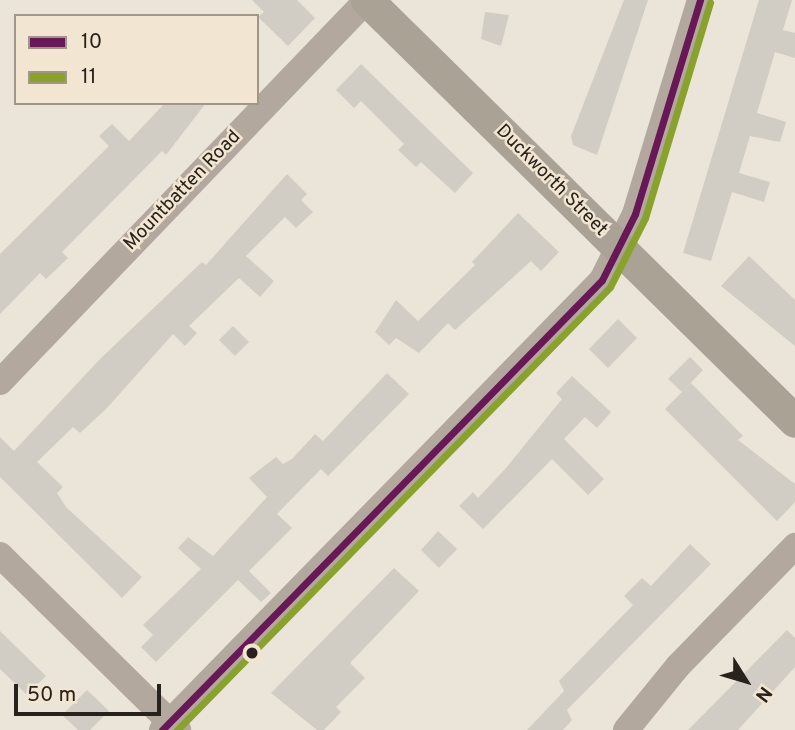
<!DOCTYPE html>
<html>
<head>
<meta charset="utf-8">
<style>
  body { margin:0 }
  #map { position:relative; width:795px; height:730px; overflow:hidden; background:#ebe4d9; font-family:Overpass,sans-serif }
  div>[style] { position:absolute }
  .building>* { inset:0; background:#d2cdc4 }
  .minor>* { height:26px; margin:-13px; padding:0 13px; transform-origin:13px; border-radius:13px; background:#b2a89d }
  .major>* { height:33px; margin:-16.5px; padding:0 16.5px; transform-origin:16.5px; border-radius:16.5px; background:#aaa395 }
  .bus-1>* { height:7px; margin:-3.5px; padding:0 3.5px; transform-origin:3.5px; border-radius:3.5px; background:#681757 }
  .bus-2>* { height:7px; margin:-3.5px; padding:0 3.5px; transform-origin:3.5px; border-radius:3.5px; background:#89a22d }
  .dots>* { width:19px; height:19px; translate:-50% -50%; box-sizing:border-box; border:4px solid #f2e5d2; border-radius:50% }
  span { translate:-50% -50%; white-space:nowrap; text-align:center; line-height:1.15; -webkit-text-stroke:5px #f2e5d2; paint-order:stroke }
  .street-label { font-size:19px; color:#27221b }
  .legend { position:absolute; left:14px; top:14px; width:245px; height:91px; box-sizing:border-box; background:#f2e5d2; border:2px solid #a19789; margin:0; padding:9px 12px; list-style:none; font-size:21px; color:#27221b }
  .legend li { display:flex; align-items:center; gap:14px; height:35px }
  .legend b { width:35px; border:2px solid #a19789 }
  .north { position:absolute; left:711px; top:646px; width:70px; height:70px; -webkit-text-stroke:5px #f2e5d2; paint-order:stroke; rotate:127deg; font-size:19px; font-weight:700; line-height:28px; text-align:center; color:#27221b }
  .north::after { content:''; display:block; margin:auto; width:24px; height:32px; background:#27221b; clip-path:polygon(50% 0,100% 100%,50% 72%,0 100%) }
  .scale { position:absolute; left:14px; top:684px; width:147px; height:32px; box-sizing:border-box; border:4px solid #27221b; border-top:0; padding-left:9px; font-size:21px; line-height:24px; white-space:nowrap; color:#27221b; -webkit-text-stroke:5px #f2e5d2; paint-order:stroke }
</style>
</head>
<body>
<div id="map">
  <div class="building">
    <div style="clip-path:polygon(252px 0,297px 0,315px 18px,288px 46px,258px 17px,264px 12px)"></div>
    <div style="clip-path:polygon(624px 0,648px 0,597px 155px,573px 145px,571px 136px)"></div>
    <div style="clip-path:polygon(759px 0,792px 0,783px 30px,795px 33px,795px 58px,775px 52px,757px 113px,786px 122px,780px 142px,750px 136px,739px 173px,770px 182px,764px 202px,732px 192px,711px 261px,683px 253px)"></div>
    <div style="clip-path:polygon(485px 12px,509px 15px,501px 46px,481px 39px)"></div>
    <div style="clip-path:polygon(361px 64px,473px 173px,455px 193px,421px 162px,416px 167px,398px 150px,404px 144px,361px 101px,354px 108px,336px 90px)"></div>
    <div style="clip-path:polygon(165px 103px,206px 103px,166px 155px,162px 151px,62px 252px,68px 258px,46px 279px,40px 273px,0 314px,0 254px,109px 146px,99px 136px,112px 124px,129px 141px)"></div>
    <div style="clip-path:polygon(287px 174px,307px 194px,301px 200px,313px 212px,296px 228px,285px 217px,246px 256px,274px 281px,260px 297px,239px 278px,189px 326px,197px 333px,185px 346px,173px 334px,107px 408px,80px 433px,73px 427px,37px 462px,63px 487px,57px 493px,66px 507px,142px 577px,122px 598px,0 477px,0 437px,14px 451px,100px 359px,202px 262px,206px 265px)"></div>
    <div style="clip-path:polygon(518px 213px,559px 252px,541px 271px,531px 261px,455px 330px,448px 323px,419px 353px,396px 338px,389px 345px,375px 332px,396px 300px,418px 321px,475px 265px,472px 262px)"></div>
    <div style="clip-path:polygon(749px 256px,795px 300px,795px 346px,721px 286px)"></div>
    <div style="clip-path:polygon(618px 319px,637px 338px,608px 368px,589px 349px)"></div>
    <div style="clip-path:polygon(233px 326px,249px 342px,235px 356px,219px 340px)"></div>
    <div style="clip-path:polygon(690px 357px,703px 370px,682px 392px,668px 379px)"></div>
    <div style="clip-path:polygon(387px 373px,409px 394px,328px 476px,321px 469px,277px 514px,292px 528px,249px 571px,271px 593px,261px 602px,238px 580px,156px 662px,141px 647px,153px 635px,143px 625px,201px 569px,178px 548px,188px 537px,213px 556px,267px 497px,249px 478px,276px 457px,283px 464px,292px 459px,315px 434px,323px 441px)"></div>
    <div style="clip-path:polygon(572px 376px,611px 412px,597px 428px,585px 417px,564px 439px,604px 479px,588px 495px,552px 459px,483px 529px,459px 506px,473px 492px,478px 498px,506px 468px,562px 399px,556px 393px)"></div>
    <div style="clip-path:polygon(691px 383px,743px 436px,738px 440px,795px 484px,795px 502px,777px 521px,665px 409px)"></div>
    <div style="clip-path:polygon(438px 531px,457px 549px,439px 568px,421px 550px)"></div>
    <div style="clip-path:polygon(690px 544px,711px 564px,567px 710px,572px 720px,563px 730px,527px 730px,564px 691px,559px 681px,633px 605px,624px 596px,642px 578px,651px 586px)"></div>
    <div style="clip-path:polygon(394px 568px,419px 591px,350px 663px,365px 678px,336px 707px,341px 712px,324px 730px,317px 730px,271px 693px)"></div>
    <div style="clip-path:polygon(787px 630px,795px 638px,795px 667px,738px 730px,688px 730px)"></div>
    <div style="clip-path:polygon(0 631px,46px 676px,27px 695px,0 669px)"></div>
    <div style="clip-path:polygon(87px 690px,109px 711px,90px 730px,78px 730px,62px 715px)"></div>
  </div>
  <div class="minor">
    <div style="left:0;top:382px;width:530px;rotate:-46.15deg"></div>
    <div style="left:0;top:555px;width:250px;rotate:44.5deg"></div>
    <div style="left:162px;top:730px;width:629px;rotate:-45.64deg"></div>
    <div style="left:602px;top:280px;width:74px;rotate:-63.4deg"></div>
    <div style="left:635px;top:214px;width:224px;rotate:-73.1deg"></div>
    <div style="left:626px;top:730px;width:82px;rotate:-50.9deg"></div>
    <div style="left:678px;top:666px;width:168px;rotate:-45.7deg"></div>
  </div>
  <div class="major">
    <div style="left:367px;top:0;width:600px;rotate:44.53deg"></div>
  </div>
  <div class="bus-1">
    <div style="left:162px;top:730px;width:629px;rotate:-45.64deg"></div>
    <div style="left:602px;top:280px;width:74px;rotate:-63.4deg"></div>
    <div style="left:635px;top:214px;width:224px;rotate:-73.1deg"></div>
  </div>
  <div class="bus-2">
    <div style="left:177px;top:730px;width:619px;rotate:-45.65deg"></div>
    <div style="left:610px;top:287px;width:77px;rotate:-63.1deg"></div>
    <div style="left:645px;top:218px;width:225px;rotate:-73.2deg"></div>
  </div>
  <div class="dots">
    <div style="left:252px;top:653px;background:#27221b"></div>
  </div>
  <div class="street-label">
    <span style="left:551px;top:181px;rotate:45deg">Duckworth Street</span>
    <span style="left:183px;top:191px;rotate:-46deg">Mountbatten Road</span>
  </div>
  <ul class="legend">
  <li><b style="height:9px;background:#681757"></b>10</li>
  <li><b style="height:9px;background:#89a22d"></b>11</li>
  </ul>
  <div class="north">N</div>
  <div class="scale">50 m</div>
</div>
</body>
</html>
